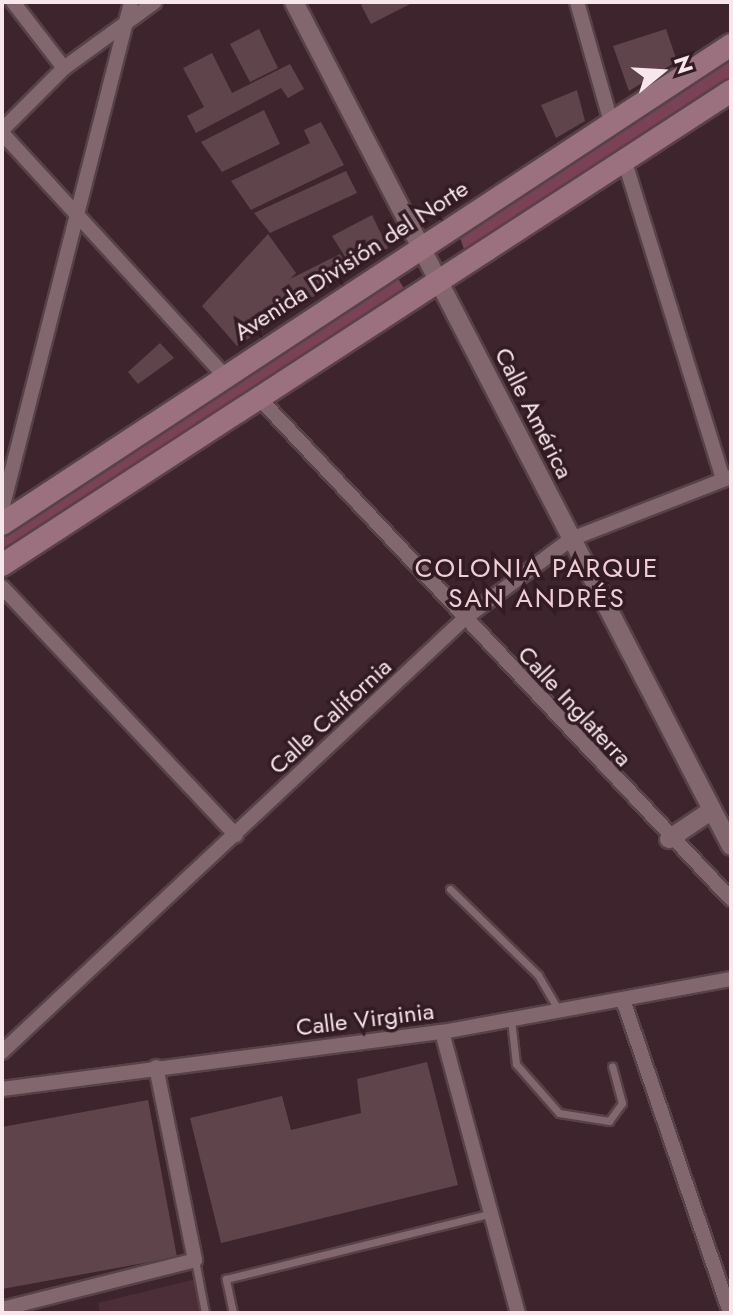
<!DOCTYPE html>
<html>
<head>
<meta charset="utf-8">
<style>
  body { margin:0 }
  #map { position:relative; width:733px; height:1315px; overflow:hidden; background:#3e252d; font-family:Jost,sans-serif }
  div>[style] { position:absolute }
  .built>* { inset:0; background:#4c2e38 }
  .green>* { inset:0; background:#7b4156 }
  .building>* { inset:0; background:#5f444c }
  .roads { filter:drop-shadow(2px 0 #574248) drop-shadow(-2px 0 #574248) drop-shadow(0 2px #574248) drop-shadow(0 -2px #574248) }
  .service>* { height:7px; margin:-3.5px; padding:0 3.5px; transform-origin:3.5px; border-radius:3.5px; background:#83676f }
  .minor>* { height:14px; margin:-7px; padding:0 7px; transform-origin:7px; border-radius:7px; background:#83676f }
  .tertiary>* { height:18px; margin:-9px; padding:0 9px; transform-origin:9px; border-radius:9px; background:#83676f }
  .secondary>* { height:22px; margin:-11px; padding:0 11px; transform-origin:11px; border-radius:11px; background:#9c717f }
  span { translate:-50% -50%; white-space:nowrap; text-align:center; line-height:1.15; -webkit-text-stroke:7px #331b23; paint-order:stroke }
  .street-label { font-size:24px; color:#f7e6eb }
  .neighbourhood-label { font-size:26px; color:#eecdd6; letter-spacing:2px }
  .frame { position:absolute; inset:0; border:4px solid #f7e6eb; pointer-events:none }
  .north { position:absolute; left:621px; top:32px; width:80px; height:80px; -webkit-text-stroke:6px #331b23; paint-order:stroke; rotate:72deg; font-size:22px; font-weight:700; line-height:32px; text-align:center; color:#f7e6eb }
  .north::after { content:''; display:block; margin:auto; width:28px; height:36px; background:#f7e6eb; clip-path:polygon(50% 0,100% 100%,50% 72%,0 100%) }
</style>
</head>
<body>
<div id="map">
  <div class="built">
    <div style="clip-path:polygon(204px 1277px,211px 1313px,100px 1313px,98px 1303px)"></div>
  </div>
  <div class="green">
    <div style="clip-path:polygon(731px 57px,731px 81px,466px 255px,458px 232px)"></div>
    <div style="clip-path:polygon(394px 272px,405px 290px,2px 552px,2px 533px)"></div>
  </div>
  <div class="building">
    <div style="clip-path:polygon(414px 2px,371px 24px,361px 5px,365px 2px)"></div>
    <div style="clip-path:polygon(259px 29px,278px 68px,250px 82px,230px 44px)"></div>
    <div style="clip-path:polygon(666px 29px,677px 61px,629px 91px,613px 46px)"></div>
    <div style="clip-path:polygon(212px 53px,232px 93px,290px 64px,304px 89px,288px 98px,281px 88px,196px 133px,187px 116px,204px 107px,183px 68px)"></div>
    <div style="clip-path:polygon(577px 90px,585px 121px,556px 138px,541px 105px)"></div>
    <div style="clip-path:polygon(264px 110px,280px 144px,222px 172px,201px 142px)"></div>
    <div style="clip-path:polygon(321px 122px,344px 165px,251px 210px,231px 181px,310px 143px,304px 130px)"></div>
    <div style="clip-path:polygon(346px 171px,357px 193px,270px 233px,254px 213px)"></div>
    <div style="clip-path:polygon(372px 215px,388px 248px,352px 268px,332px 236px)"></div>
    <div style="clip-path:polygon(268px 234px,296px 273px,290px 279px,340px 254px,351px 272px,237px 346px,202px 306px)"></div>
    <div style="clip-path:polygon(160px 343px,174px 358px,138px 384px,128px 372px)"></div>
    <div style="clip-path:polygon(427px 1062px,458px 1185px,221px 1243px,190px 1118px,282px 1096px,291px 1130px,361px 1113px,357px 1079px)"></div>
    <div style="clip-path:polygon(148px 1100px,177px 1257px,2px 1289px,2px 1127px)"></div>
  </div>
  <div class="roads">
    <div class="service">
      <div style="left:450px;top:889px;width:123px;rotate:44.3deg"></div>
      <div style="left:538px;top:975px;width:42px;rotate:59.7deg"></div>
      <div style="left:511px;top:1020px;width:44px;rotate:83.5deg"></div>
      <div style="left:516px;top:1064px;width:65px;rotate:48.7deg"></div>
      <div style="left:559px;top:1113px;width:51px;rotate:9.1deg"></div>
      <div style="left:609px;top:1121px;width:22px;rotate:-54deg"></div>
      <div style="left:622px;top:1103px;width:38px;rotate:-105deg"></div>
      <div style="left:195px;top:1260px;width:54px;rotate:79.3deg"></div>
      <div style="left:233px;top:1313px;width:35px;rotate:-102deg"></div>
      <div style="left:226px;top:1279px;width:275px;rotate:-13.9deg"></div>
    </div>
    <div class="minor">
      <div style="left:13px;top:2px;width:83px;rotate:52.3deg"></div>
      <div style="left:577px;top:2px;width:125px;rotate:74.2deg"></div>
      <div style="left:2px;top:130px;width:88px;rotate:-45deg"></div>
      <div style="left:64px;top:68px;width:112px;rotate:-36deg"></div>
      <div style="left:2px;top:133px;width:328px;rotate:47.5deg"></div>
      <div style="left:624px;top:159px;width:335px;rotate:72.8deg"></div>
      <div style="left:259px;top:398px;width:688px;rotate:46.71deg"></div>
      <div style="left:2px;top:509px;width:523px;rotate:-75.72deg"></div>
      <div style="left:2px;top:587px;width:341px;rotate:46.7deg"></div>
      <div style="left:623px;top:1000px;width:331px;rotate:71.1deg"></div>
      <div style="left:442px;top:1032px;width:291px;rotate:74.9deg"></div>
      <div style="left:2px;top:1052px;width:633px;rotate:-43.14deg"></div>
      <div style="left:464px;top:619px;width:134px;rotate:-36.8deg"></div>
      <div style="left:571px;top:539px;width:172px;rotate:-21.2deg"></div>
      <div style="left:2px;top:1089px;width:444px;rotate:-7.4deg"></div>
      <div style="left:442px;top:1032px;width:294px;rotate:-10.4deg"></div>
      <div style="left:2px;top:1309px;width:199px;rotate:-14.2deg"></div>
      <div style="left:195px;top:1260px;width:197px;rotate:-101.4deg"></div>
    </div>
    <div class="tertiary">
      <div style="left:294px;top:2px;width:950px;rotate:62.63deg"></div>
      <div style="left:669px;top:839px;width:52px;rotate:-34deg"></div>
    </div>
    <div class="secondary">
      <div style="left:2px;top:524px;width:872px;rotate:-33.31deg"></div>
      <div style="left:2px;top:565px;width:870px;rotate:-33.03deg"></div>
    </div>
  </div>
  <div class="street-label">
    <span style="left:351px;top:260px;rotate:-33deg">Avenida División del Norte</span>
    <span style="left:534px;top:413px;rotate:63deg">Calle América</span>
    <span style="left:575px;top:706px;rotate:47deg">Calle Inglaterra</span>
    <span style="left:330px;top:716px;rotate:-43deg">Calle California</span>
    <span style="left:365px;top:1019px;rotate:-7deg">Calle Virginia</span>
  </div>
  <div class="neighbourhood-label">
    <span style="left:537px;top:584px">COLONIA PARQUE<br>SAN ANDRÉS</span>
  </div>
  <div class="frame"></div>
  <div class="north">N</div>
</div>
</body>
</html>
